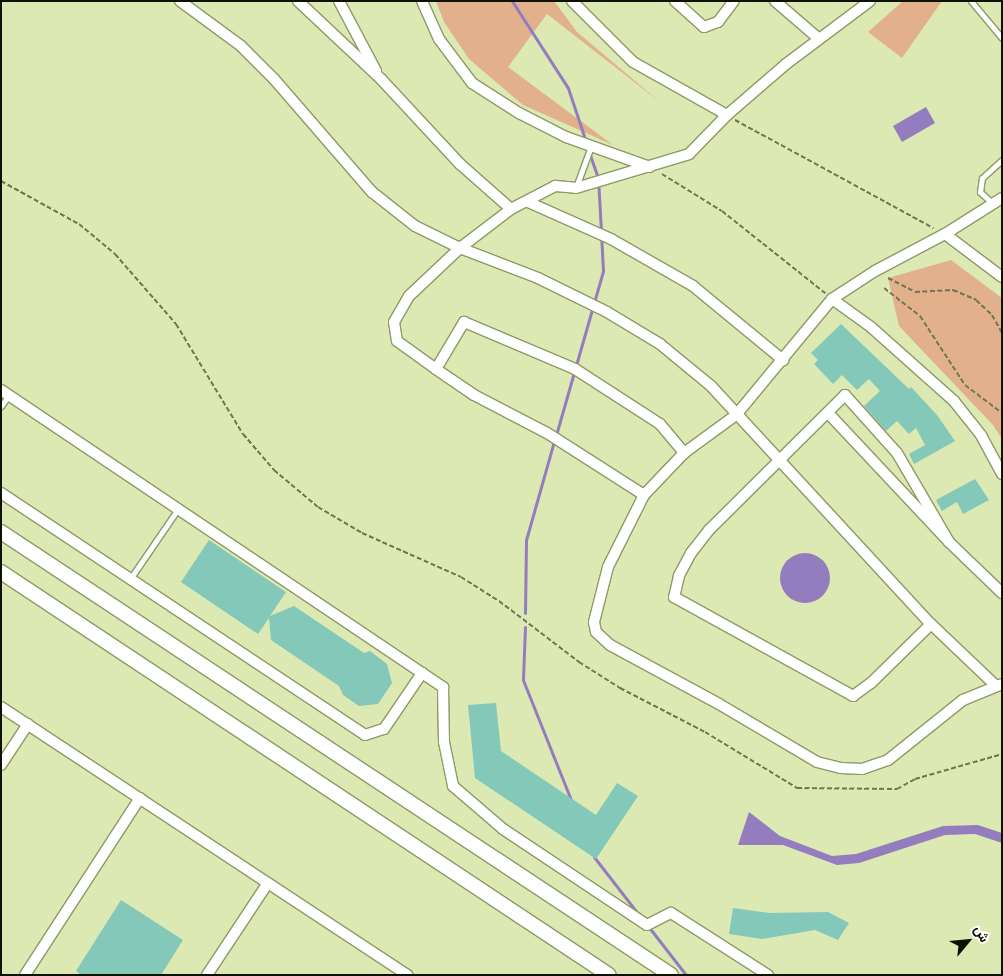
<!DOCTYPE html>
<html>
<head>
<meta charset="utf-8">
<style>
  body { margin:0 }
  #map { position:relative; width:1003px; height:976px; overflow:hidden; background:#dce9b3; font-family:Signika,Vazirmatn,sans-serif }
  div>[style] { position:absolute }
  .green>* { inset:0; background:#e2b18b }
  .water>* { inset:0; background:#937dbf }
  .round { border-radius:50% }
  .stream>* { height:3px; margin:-1.5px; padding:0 1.5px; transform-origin:1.5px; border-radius:1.5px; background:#937dbf }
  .building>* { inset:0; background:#84c8b9 }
  .path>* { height:2px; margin-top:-1px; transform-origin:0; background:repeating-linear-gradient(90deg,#6d7553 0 5px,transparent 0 7.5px) }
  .roads { filter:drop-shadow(1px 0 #8e9a66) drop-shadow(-1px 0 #8e9a66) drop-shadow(0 1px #8e9a66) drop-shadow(0 -1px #8e9a66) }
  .lane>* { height:5px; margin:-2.5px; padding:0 2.5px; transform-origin:2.5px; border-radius:2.5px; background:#fff }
  .street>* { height:10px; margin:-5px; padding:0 5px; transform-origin:5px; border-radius:5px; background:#fff }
  .secondary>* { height:14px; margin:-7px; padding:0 7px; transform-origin:7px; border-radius:7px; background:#fff }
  span { translate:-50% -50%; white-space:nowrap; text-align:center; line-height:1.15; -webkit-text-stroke:5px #fff; paint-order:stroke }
  .frame { position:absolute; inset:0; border:2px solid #0f1201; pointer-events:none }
  .north { position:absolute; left:943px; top:916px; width:50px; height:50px; -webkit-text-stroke:4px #fff; paint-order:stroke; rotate:62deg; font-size:14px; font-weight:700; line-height:20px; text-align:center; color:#0f1201 }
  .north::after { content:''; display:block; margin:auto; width:18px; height:22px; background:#0f1201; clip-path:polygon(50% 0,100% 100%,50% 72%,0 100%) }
</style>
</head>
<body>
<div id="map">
  <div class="green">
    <div style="clip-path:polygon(436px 1px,554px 1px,577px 32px,660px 102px,547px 14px,508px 67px,613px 145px,523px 105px,469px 59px,444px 22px)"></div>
    <div style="clip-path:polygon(903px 1px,942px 1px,902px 58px,868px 32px)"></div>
    <div style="clip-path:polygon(951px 260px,1002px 298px,1002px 439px,993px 425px,899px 326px,888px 278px)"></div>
  </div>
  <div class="water">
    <div style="clip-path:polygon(926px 107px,935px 123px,902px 142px,893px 126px)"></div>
    <div class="round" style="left:780px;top:553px;width:50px;height:50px"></div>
    <div style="clip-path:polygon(749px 812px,780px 836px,832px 856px,856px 854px,943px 826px,978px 825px,1002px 833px,1002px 843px,975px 834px,945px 835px,859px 863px,837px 865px,783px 845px,738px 845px)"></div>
  </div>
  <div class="stream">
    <div style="left:512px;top:1px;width:103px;rotate:57.2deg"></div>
    <div style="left:568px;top:88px;width:57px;rotate:71.6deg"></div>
    <div style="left:589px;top:152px;width:28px;rotate:71deg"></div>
    <div style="left:598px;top:178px;width:54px;rotate:86.8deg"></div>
    <div style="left:556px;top:435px;width:171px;rotate:-74deg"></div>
    <div style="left:603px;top:271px;width:33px;rotate:-93deg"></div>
    <div style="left:525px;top:613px;width:73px;rotate:-89.2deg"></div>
    <div style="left:526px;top:540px;width:103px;rotate:-74.2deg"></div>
    <div style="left:525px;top:627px;width:53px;rotate:92.2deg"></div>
    <div style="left:523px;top:680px;width:129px;rotate:68.2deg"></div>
    <div style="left:594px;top:857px;width:73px;rotate:52.2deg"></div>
    <div style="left:648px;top:926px;width:62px;rotate:52.2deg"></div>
  </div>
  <div class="building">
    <div style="clip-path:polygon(841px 324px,909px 389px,911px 387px,937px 415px,955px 441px,914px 464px,909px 454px,925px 445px,916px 428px,909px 434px,897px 421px,886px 431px,864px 406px,880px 391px,869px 379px,857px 390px,842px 375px,833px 384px,814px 364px,818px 360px,811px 353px)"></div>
    <div style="clip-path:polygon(975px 479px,989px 500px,963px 514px,957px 502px,942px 511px,936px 500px)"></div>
    <div style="clip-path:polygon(209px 540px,286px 592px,270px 616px,294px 606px,364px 653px,370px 651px,387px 664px,392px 683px,378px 704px,359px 706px,343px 695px,339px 686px,271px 640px,269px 618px,258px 634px,181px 582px)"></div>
    <div style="clip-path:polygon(496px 703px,501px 751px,596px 815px,617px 783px,638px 796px,596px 859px,475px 778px,468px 705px)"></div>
    <div style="clip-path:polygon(121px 900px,183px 940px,161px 975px,81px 975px,76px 971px)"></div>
    <div style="clip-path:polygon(733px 908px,770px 913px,828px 912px,849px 923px,838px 940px,815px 930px,762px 939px,729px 934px)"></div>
  </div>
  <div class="path">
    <div style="left:735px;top:120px;width:226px;rotate:28.6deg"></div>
    <div style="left:662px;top:174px;width:70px;rotate:31.7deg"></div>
    <div style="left:722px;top:211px;width:132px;rotate:38.5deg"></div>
    <div style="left:1px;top:181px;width:89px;rotate:28.9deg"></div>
    <div style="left:79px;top:224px;width:47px;rotate:39.8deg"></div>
    <div style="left:115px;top:254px;width:93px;rotate:48.9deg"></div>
    <div style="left:176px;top:324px;width:129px;rotate:58.7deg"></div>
    <div style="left:243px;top:434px;width:48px;rotate:49.3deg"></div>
    <div style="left:274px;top:470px;width:57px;rotate:40.1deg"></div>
    <div style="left:318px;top:507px;width:51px;rotate:30.6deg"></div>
    <div style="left:362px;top:533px;width:108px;rotate:24deg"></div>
    <div style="left:461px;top:577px;width:45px;rotate:32.3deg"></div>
    <div style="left:499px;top:601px;width:101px;rotate:37.3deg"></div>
    <div style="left:579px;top:662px;width:49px;rotate:32.4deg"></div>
    <div style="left:620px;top:688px;width:96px;rotate:27.4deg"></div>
    <div style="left:705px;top:732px;width:108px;rotate:31.3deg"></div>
    <div style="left:797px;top:788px;width:100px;rotate:0.6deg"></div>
    <div style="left:897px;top:789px;width:21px;rotate:-29deg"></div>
    <div style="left:915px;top:779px;width:91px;rotate:-16deg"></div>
    <div style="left:888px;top:278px;width:30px;rotate:27deg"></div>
    <div style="left:915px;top:292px;width:38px;rotate:-3deg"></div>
    <div style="left:953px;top:290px;width:25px;rotate:23deg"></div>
    <div style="left:976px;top:300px;width:22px;rotate:43deg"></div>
    <div style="left:992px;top:315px;width:21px;rotate:61deg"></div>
    <div style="left:884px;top:288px;width:46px;rotate:37.9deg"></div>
    <div style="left:920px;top:316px;width:82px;rotate:56.9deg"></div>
    <div style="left:965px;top:385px;width:46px;rotate:37.1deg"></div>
  </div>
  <div class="roads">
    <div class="lane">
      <div style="left:971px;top:1px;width:48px;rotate:50deg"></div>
      <div style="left:576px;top:187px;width:44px;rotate:-69.9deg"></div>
      <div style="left:992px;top:203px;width:16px;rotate:-137deg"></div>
      <div style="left:980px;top:192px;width:14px;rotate:-82deg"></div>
      <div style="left:982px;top:178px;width:27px;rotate:-42deg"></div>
      <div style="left:1px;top:406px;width:14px;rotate:-54deg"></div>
      <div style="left:130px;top:579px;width:85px;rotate:-55.6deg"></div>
    </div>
    <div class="street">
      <div style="left:180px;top:1px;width:76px;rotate:36.4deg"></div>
      <div style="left:241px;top:46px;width:47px;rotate:45deg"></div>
      <div style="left:274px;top:79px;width:150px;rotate:49.1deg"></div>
      <div style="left:372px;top:192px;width:55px;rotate:38.3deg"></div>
      <div style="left:415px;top:226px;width:50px;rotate:26.1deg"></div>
      <div style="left:460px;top:248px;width:84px;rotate:21deg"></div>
      <div style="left:538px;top:278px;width:77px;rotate:26.2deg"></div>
      <div style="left:607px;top:312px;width:62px;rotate:31.1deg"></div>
      <div style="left:660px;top:344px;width:66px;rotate:39.5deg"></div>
      <div style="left:711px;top:386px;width:324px;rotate:47.3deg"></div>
      <div style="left:931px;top:624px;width:88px;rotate:43.6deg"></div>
      <div style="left:298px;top:1px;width:114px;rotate:43.2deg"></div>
      <div style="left:381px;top:79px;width:116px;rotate:47.1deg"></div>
      <div style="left:460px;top:164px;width:68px;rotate:41.4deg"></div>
      <div style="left:339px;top:1px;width:79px;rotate:62.1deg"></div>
      <div style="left:422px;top:1px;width:42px;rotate:65.9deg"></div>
      <div style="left:439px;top:39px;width:55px;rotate:53.1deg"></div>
      <div style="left:472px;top:83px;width:56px;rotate:32.6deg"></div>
      <div style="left:519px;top:113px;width:53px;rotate:27.1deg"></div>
      <div style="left:566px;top:137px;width:89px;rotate:19.7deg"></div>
      <div style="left:572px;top:1px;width:86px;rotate:45deg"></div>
      <div style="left:633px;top:62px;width:108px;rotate:29.4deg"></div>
      <div style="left:675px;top:1px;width:39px;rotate:42deg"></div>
      <div style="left:704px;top:27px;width:15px;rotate:-20deg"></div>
      <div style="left:718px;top:22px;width:26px;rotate:-53deg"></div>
      <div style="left:775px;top:1px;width:57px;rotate:40.7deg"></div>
      <div style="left:528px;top:202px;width:91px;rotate:24deg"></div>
      <div style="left:611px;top:239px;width:95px;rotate:29.8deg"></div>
      <div style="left:693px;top:286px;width:117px;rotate:39.4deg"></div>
      <div style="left:945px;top:234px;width:71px;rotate:37deg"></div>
      <div style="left:832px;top:299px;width:51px;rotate:-33.1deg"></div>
      <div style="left:875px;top:271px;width:79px;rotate:-27.9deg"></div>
      <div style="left:945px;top:234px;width:67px;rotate:-32.3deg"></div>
      <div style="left:436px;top:369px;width:55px;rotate:-59.2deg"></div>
      <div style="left:464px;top:322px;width:121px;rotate:22.9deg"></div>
      <div style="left:575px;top:369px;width:101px;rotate:32.9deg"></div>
      <div style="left:660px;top:424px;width:38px;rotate:50deg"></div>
      <div style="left:1px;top:390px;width:533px;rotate:33.9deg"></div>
      <div style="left:443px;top:687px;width:55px;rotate:89deg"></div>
      <div style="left:444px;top:742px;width:45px;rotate:78.4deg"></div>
      <div style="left:453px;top:786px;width:66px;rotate:40.7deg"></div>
      <div style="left:503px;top:829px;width:173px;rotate:33.7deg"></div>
      <div style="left:647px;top:925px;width:27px;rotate:-27deg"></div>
      <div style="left:671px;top:913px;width:115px;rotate:32.6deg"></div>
      <div style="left:829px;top:414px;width:175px;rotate:46.8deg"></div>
      <div style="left:949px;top:542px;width:103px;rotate:-120.3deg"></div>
      <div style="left:897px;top:453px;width:78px;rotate:-131.9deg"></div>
      <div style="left:845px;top:395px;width:192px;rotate:135.2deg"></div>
      <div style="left:709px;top:530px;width:29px;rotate:128deg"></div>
      <div style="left:691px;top:553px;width:26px;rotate:118deg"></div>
      <div style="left:679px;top:576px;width:22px;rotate:103deg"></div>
      <div style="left:674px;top:597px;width:205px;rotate:28.9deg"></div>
      <div style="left:853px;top:696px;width:22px;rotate:-36deg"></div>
      <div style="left:871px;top:683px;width:84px;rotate:-44.5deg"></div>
      <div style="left:1002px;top:474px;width:44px;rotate:-118.3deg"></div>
      <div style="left:981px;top:435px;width:43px;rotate:-128.5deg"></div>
      <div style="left:954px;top:401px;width:111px;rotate:-138.3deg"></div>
      <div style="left:871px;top:327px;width:48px;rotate:-144.3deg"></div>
      <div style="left:832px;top:299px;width:151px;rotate:129.6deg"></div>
      <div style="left:736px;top:415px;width:64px;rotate:143.8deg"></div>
      <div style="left:684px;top:453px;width:58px;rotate:133.6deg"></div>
      <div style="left:644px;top:495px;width:80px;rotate:116.6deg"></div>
      <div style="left:608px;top:567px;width:57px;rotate:104.3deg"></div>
      <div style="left:594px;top:622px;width:10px;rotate:79deg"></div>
      <div style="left:596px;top:632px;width:19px;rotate:43deg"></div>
      <div style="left:610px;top:645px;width:124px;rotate:28.4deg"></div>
      <div style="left:719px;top:704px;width:114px;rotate:30.6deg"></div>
      <div style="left:817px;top:762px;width:25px;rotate:14deg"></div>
      <div style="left:841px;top:768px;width:21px;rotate:3deg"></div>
      <div style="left:862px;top:769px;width:28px;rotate:-19deg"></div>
      <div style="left:888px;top:760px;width:96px;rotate:-38.7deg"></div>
      <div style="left:963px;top:700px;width:42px;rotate:-22.3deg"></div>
      <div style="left:1px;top:493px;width:437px;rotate:33.6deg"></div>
      <div style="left:365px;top:735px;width:20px;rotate:-18deg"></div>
      <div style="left:384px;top:729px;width:68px;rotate:-55.8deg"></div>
      <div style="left:644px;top:495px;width:115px;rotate:-147.4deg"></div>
      <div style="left:547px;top:433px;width:82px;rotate:-152.5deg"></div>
      <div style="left:474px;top:395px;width:46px;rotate:-145.6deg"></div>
      <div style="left:436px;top:369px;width:48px;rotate:-144.3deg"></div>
      <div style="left:397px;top:341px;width:19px;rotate:-99deg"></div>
      <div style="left:394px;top:322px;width:30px;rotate:-60deg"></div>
      <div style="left:409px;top:296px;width:70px;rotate:-43.3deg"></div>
      <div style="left:460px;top:248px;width:64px;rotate:-37.4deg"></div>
      <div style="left:511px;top:209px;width:50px;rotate:-27.6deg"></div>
      <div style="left:555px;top:186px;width:21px;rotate:5deg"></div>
      <div style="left:576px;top:188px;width:118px;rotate:-16.7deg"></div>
      <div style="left:689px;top:154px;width:54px;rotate:-45.7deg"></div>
      <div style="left:727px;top:115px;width:78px;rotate:-40.8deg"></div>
      <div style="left:786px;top:64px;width:105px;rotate:-36.9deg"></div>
      <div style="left:949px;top:542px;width:74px;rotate:43.9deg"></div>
      <div style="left:1px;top:707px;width:487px;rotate:33.4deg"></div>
      <div style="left:1px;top:765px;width:49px;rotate:-56.6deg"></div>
      <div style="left:25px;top:975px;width:211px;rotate:-57deg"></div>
      <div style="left:207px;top:975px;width:110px;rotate:-56.5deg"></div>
    </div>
    <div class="secondary">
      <div style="left:1px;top:532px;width:803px;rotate:33.47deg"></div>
      <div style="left:1px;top:572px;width:729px;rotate:33.54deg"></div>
    </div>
  </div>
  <div class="frame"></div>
  <div class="north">ش</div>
</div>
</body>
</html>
